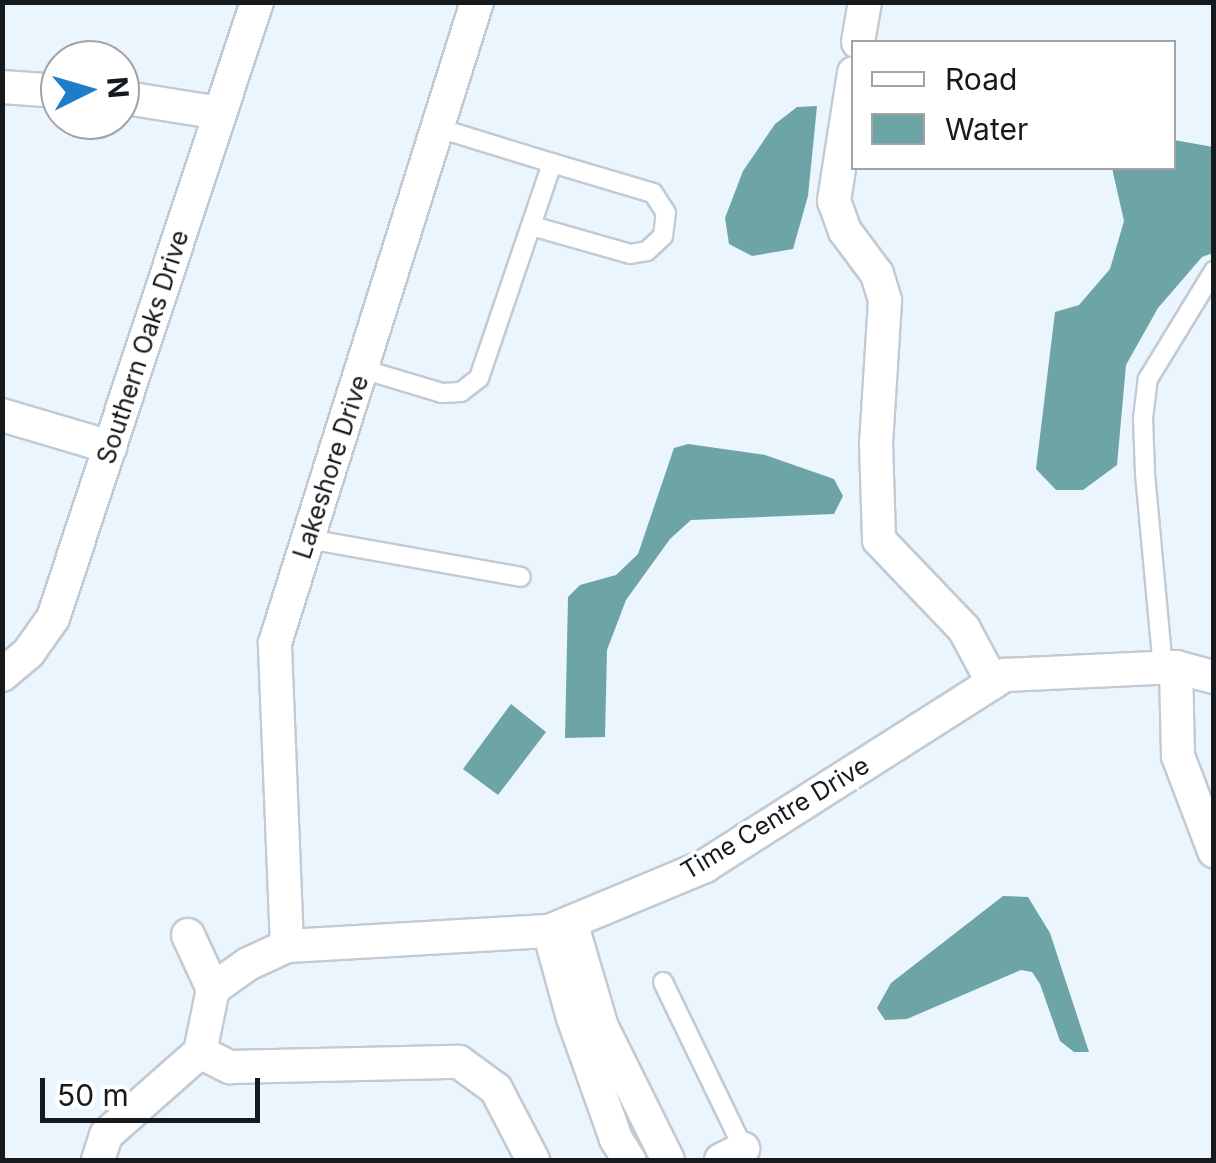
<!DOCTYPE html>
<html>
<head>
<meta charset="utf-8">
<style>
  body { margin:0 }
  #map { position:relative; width:1216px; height:1163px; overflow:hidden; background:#ebf5fe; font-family:Inter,sans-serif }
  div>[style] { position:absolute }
  .water>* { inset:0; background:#6da5a6 }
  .roads { filter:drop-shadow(2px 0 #c2cbd4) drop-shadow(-2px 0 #c2cbd4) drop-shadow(0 2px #c2cbd4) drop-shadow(0 -2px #c2cbd4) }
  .service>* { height:18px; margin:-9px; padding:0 9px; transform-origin:9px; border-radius:9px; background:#fff }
  .minor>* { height:32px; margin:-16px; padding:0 16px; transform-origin:16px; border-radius:16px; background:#fff }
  span { translate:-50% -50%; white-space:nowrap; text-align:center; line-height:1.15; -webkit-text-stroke:8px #fff; paint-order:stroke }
  .street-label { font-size:25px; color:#161a1d }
  .frame { position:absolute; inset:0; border:5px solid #161a1d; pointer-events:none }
  .legend { position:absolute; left:851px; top:40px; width:325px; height:130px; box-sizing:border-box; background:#fff; border:2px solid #a2a3a5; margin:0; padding:12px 18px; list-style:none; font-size:30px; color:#161a1d }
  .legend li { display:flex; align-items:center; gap:20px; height:50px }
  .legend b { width:50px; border:2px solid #a2a3a5 }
  .north { position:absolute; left:40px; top:40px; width:100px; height:100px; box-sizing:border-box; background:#fff; border:2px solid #a2a3a5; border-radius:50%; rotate:85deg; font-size:28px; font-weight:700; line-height:40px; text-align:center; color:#161a1d }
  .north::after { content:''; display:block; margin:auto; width:35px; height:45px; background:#1c7eca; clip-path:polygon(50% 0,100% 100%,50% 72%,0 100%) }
  .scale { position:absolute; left:40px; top:1078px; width:220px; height:45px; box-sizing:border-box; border:5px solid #161a1d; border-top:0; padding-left:12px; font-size:30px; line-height:35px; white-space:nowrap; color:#161a1d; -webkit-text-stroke:8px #fff; paint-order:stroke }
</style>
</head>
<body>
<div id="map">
  <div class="water">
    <div style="clip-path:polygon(817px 106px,808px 196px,793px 249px,752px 256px,729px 244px,725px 218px,743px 171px,775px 124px,797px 107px)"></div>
    <div style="clip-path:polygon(1174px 140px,1213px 147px,1213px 253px,1202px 257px,1158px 308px,1126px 365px,1117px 465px,1083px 490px,1056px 490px,1036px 469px,1055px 312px,1079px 305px,1110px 269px,1124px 221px,1112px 168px,1174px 168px)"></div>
    <div style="clip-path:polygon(688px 444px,765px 455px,834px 479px,843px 496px,834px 514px,691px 520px,670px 539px,626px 600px,607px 650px,605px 737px,565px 738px,568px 597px,580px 585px,616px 575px,638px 554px,674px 448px)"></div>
    <div style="clip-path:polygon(511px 704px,546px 732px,498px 795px,463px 769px)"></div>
    <div style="clip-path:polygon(1003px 896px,1028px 897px,1050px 933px,1089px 1052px,1074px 1052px,1060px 1041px,1040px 984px,1032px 972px,1021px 970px,907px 1019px,885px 1020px,877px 1008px,891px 983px)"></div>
  </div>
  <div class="roads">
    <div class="service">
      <div style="left:532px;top:226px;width:102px;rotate:15.9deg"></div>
      <div style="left:630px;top:254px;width:17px;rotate:-10deg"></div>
      <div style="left:647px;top:251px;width:22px;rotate:-43deg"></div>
      <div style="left:663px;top:236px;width:23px;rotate:-83deg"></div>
      <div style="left:666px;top:213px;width:24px;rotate:-123deg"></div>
      <div style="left:653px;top:193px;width:105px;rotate:-163.5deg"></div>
      <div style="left:362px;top:369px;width:84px;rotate:16.7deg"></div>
      <div style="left:442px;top:393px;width:19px;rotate:-3deg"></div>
      <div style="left:461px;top:392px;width:23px;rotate:-38deg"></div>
      <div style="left:479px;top:378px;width:227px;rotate:-71.2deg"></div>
      <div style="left:552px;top:163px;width:119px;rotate:-162.9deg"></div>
      <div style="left:308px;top:539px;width:216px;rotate:10.1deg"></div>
      <div style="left:1163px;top:668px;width:196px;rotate:-95.3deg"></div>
      <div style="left:1145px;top:473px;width:55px;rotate:-92.1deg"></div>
      <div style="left:1143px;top:418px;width:39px;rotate:-83deg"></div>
      <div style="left:1148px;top:379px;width:127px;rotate:-58.6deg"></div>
      <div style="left:663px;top:982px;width:189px;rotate:64.2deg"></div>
    </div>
    <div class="minor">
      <div style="left:858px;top:42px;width:41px;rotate:-80.1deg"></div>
      <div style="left:854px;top:73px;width:130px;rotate:98.9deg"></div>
      <div style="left:834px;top:201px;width:32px;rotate:70deg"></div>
      <div style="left:845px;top:231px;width:54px;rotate:53.3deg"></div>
      <div style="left:877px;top:274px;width:28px;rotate:73deg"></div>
      <div style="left:885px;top:301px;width:142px;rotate:93.6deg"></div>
      <div style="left:876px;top:443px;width:97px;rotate:88.2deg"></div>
      <div style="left:879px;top:540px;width:123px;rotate:46.3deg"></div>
      <div style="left:964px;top:629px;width:61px;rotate:61.8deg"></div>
      <div style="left:2px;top:87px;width:58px;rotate:3.9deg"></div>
      <div style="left:120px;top:97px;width:101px;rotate:9.1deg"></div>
      <div style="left:2px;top:415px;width:113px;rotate:16.5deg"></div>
      <div style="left:1176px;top:667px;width:89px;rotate:88.7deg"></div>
      <div style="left:1178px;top:756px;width:102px;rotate:69.2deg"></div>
      <div style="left:2px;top:675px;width:35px;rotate:-40deg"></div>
      <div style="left:29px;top:652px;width:42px;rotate:-54.8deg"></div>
      <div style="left:53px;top:618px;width:649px;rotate:-71.68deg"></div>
      <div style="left:571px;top:922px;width:109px;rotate:73.6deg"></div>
      <div style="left:602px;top:1027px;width:148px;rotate:63.6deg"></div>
      <div style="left:549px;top:931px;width:90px;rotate:74.6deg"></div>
      <div style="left:573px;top:1018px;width:128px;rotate:70.4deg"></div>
      <div style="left:616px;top:1139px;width:25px;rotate:58deg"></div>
      <div style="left:188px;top:935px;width:60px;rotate:65.2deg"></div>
      <div style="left:287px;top:946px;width:303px;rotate:-92.3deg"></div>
      <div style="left:275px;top:643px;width:672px;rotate:-72.51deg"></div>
      <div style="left:213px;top:989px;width:43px;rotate:-35.5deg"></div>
      <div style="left:248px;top:964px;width:43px;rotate:-24.8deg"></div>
      <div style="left:287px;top:946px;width:262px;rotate:-3.3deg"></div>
      <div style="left:549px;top:931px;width:169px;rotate:-22.6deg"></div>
      <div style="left:705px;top:866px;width:356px;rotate:-32.5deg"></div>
      <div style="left:1005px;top:675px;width:171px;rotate:-2.7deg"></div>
      <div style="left:1176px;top:667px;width:39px;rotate:15deg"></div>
      <div style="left:200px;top:1052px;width:34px;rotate:27deg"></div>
      <div style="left:230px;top:1067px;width:229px;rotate:-1.3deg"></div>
      <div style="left:459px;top:1062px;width:46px;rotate:36.1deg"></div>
      <div style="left:496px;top:1089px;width:80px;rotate:62.5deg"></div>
      <div style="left:98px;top:1160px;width:26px;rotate:-72deg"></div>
      <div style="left:106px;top:1135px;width:125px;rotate:-41.4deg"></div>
      <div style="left:200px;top:1052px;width:64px;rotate:-78.3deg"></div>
      <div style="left:721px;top:1160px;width:25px;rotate:-27deg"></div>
    </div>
  </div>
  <div class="street-label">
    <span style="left:143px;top:347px;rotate:-72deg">Southern Oaks Drive</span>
    <span style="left:331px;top:467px;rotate:-72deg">Lakeshore Drive</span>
    <span style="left:775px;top:818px;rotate:-31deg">Time Centre Drive</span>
  </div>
  <div class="frame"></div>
  <ul class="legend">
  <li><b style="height:12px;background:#fff"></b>Road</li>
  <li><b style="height:28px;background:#6da5a6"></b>Water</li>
  </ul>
  <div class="north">N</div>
  <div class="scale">50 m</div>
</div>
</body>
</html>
